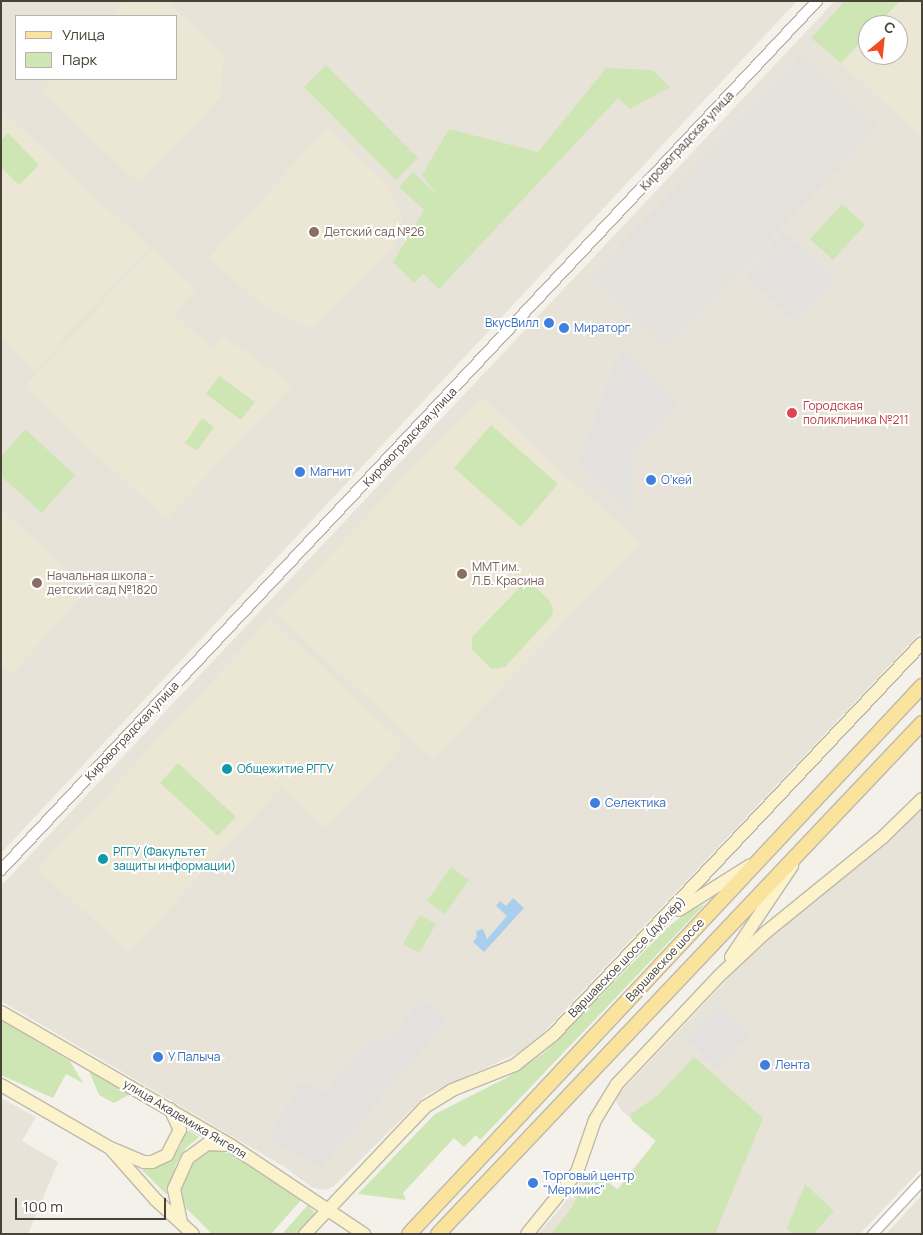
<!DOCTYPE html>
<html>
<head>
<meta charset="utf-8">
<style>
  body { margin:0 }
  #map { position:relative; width:923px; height:1235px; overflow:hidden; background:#f4f1ea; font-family:Manrope,sans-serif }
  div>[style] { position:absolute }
  .residential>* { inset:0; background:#e8e3d8 }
  .industrial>* { inset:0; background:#e4e0db }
  .education>* { inset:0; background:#ece7d4 }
  .green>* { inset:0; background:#cee6b4 }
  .parking>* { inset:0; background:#e3e1de }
  .water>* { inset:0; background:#a9cfee }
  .roads { filter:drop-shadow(1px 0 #bfb9ac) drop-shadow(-1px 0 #bfb9ac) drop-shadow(0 1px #bfb9ac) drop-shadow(0 -1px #bfb9ac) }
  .minor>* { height:9px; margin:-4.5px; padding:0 4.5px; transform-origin:4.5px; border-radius:4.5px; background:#fff }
  .tertiary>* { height:10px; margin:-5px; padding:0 5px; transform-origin:5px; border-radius:5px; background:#fff }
  .secondary>* { height:12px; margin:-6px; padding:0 6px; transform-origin:6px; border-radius:6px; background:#fcf3cb }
  .primary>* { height:14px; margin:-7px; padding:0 7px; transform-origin:7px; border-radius:7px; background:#fae39d }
  .dots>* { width:14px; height:14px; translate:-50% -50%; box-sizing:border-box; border:2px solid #fff; border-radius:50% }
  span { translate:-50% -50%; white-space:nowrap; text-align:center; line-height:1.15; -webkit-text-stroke:4px #fff; paint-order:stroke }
  .street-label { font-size:12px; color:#484238 }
  .education-label { font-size:12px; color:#785e54 }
  .left { translate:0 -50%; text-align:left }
  .shop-label { font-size:12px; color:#366cbe }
  .right { translate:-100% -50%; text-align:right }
  .health-label { font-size:12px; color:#be3a42 }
  .culture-label { font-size:12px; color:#0d838f }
  .frame { position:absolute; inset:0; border:2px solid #484238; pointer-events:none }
  .legend { position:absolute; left:15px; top:15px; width:162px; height:65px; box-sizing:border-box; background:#fff; border:1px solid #b6b3af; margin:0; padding:6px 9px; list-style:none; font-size:15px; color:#484238 }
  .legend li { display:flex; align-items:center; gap:10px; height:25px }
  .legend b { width:25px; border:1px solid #b6b3af }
  .north { position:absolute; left:858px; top:15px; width:50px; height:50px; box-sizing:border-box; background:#fff; border:1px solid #b6b3af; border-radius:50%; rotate:28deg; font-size:14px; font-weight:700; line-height:20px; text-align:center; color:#484238 }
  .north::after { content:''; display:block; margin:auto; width:18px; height:22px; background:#f04c24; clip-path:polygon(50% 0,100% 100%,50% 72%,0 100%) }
  .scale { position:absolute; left:15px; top:1198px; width:151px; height:22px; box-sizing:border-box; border:2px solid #484238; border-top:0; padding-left:6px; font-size:15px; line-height:18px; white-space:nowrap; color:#484238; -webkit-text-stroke:4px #fff; paint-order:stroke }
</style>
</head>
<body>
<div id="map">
  <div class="residential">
    <div style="clip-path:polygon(evenodd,1px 1px,797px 1px,1px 853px,1px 1px,16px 16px,176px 16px,176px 79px,16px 79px,16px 16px)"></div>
    <div style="clip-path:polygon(evenodd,835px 1px,922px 1px,922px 631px,543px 1033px,518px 1053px,426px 1095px,334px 1186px,326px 1190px,313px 1188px,283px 1166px,1px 1001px,1px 886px,835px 1px,868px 25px,898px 25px,898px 55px,868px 55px,868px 25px)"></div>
    <div style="clip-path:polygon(922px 810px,922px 1168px,860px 1234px,538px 1234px,564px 1204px,585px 1172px,598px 1173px,617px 1189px,656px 1140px,621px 1110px,615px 1098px,754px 951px)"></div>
    <div style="clip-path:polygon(1px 1098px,36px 1117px,22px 1141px,58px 1162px,28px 1234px,1px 1234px)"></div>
    <div style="clip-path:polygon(922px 1195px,922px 1234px,886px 1234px)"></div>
  </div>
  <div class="industrial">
    <div style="clip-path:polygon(802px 55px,878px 127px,666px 347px,591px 276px)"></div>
  </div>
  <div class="education">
    <div style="clip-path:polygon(125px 1px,166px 1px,224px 56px,220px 97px,139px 183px,41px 91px,52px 79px,176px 79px,176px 16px,111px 16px)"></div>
    <div style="clip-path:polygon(900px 1px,922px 1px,922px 138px,841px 63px,868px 35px,868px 55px,898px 55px,898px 25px,877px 25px)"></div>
    <div style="clip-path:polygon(1px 110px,149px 247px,35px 370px,1px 338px)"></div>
    <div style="clip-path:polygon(328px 127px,385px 182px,403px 217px,392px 247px,312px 328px,266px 308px,210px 257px)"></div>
    <div style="clip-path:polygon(153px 248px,196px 289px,173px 314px,211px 348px,223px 336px,292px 385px,166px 519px,28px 391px,26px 385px)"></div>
    <div style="clip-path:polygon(481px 397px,640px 544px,433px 758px,275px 613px)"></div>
    <div style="clip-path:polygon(1px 510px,65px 568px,79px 598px,12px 674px,1px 664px)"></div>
    <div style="clip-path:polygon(270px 619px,404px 744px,326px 828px,281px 787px,129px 952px,38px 869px)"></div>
  </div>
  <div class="green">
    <div style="clip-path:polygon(845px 1px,900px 1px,877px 25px,868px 25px,868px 35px,841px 63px,811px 38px)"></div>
    <div style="clip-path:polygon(326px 65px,418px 158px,396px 180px,304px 87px)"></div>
    <div style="clip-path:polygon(606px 68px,652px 70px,670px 87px,630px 109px,618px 98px,439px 289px,423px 274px,414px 283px,393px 262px,424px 210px,399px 187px,413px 172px,437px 195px,422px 175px,449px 129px,538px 152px)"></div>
    <div style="clip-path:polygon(8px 133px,39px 165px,19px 185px,1px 167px,1px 140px)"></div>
    <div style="clip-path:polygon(842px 204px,865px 225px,833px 260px,810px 239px)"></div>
    <div style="clip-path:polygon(219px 376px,255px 402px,241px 420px,206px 394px)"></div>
    <div style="clip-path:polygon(202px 418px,214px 427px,197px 451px,185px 443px)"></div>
    <div style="clip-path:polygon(491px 425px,558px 484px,521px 527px,454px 468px)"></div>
    <div style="clip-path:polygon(25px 429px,75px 475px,42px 513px,1px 476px,1px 457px)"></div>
    <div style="clip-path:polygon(523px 584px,535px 587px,549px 600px,553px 608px,552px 616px,505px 667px,492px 669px,472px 650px,472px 637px)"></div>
    <div style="clip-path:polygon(178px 763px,236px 817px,218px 836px,160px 783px)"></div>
    <div style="clip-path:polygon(451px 867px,469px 880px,445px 914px,427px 901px)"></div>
    <div style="clip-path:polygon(705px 904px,480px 1140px,476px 1135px,464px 1147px,454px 1138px,403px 1193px,406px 1200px,358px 1194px,435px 1114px,508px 1077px,544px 1053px,667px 928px,683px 915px)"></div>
    <div style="clip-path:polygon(420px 915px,436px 924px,419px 953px,403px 944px)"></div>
    <div style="clip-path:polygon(1px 1020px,70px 1061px,83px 1083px,66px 1074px,53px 1098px,1px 1075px)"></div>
    <div style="clip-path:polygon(694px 1057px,763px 1118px,715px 1234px,551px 1234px,571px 1209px,590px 1173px,597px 1174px,618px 1190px,656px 1141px,632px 1121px,630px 1115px,658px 1095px)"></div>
    <div style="clip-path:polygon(89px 1071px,130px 1094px,114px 1103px,99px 1095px)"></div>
    <div style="clip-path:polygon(186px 1129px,199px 1137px,186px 1148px,176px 1164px,167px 1195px,142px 1170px,171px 1160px,181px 1145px)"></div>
    <div style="clip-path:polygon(209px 1149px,232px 1154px,301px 1200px,271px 1234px,212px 1234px,186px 1208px,182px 1195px,182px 1184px,192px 1165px)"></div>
    <div style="clip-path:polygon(805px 1184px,834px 1211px,813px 1234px,793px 1234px,787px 1228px)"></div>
    <div style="clip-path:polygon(308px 1205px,315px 1213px,297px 1234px,282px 1234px)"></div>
  </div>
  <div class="parking">
    <div style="clip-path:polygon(784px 232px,836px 279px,796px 322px,744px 275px)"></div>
    <div style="clip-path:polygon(625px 349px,679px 403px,633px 452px,630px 512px,579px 463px,616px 359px)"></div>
    <div style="clip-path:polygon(421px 997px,448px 1020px,321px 1168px,268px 1138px,301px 1082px,324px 1092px,372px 1039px,393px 1038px)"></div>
    <div style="clip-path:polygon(720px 1003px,751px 1034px,717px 1069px,685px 1038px)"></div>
  </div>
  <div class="water">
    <div style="clip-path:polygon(513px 898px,524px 908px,484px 952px,473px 942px,477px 937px,476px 931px,483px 929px,487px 939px,507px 916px,496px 906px,500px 901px,506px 906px)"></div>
  </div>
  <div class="roads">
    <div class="minor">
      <div style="left:872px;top:1234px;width:74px;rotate:-47.2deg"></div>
    </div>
    <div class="tertiary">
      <div style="left:1px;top:870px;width:1192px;rotate:-46.8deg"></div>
    </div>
    <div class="secondary">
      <div style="left:679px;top:910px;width:83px;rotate:-32.2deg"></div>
      <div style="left:731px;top:957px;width:110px;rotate:-56.2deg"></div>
      <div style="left:1px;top:1012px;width:267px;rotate:30.1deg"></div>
      <div style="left:232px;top:1146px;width:159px;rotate:33.7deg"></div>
      <div style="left:1px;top:1085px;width:126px;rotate:30deg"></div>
      <div style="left:110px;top:1148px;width:69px;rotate:48.5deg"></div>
      <div style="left:156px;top:1200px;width:50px;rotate:42.6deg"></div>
      <div style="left:113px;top:1149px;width:34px;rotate:23deg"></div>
      <div style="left:144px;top:1162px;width:8px"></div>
      <div style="left:152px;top:1162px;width:17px;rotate:-25deg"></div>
      <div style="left:167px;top:1155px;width:28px;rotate:-63deg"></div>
      <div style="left:180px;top:1130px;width:23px;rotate:-115deg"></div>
      <div style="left:181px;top:1222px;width:34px;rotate:-102deg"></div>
      <div style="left:174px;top:1189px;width:34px;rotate:-66deg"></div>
      <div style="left:188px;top:1158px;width:24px;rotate:-36deg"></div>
      <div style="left:207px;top:1144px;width:20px;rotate:3deg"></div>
      <div style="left:305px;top:1234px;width:175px;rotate:-46.6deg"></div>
      <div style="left:425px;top:1107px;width:32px;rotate:-32deg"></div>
      <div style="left:452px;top:1090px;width:68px;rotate:-21.6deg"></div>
      <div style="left:515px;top:1065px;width:48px;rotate:-38.3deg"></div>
      <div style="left:553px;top:1035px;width:538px;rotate:-46.73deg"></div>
      <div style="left:527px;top:1234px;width:80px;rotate:-51.1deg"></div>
      <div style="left:577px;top:1172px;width:55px;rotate:-70.9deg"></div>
      <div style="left:595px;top:1120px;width:42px;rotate:-58.6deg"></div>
      <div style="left:617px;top:1084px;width:149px;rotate:-46.6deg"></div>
      <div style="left:719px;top:976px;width:63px;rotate:-43.1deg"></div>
      <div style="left:765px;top:933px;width:152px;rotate:-39.1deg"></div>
      <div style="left:883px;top:837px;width:54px;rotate:-44.3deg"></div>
    </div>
    <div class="primary">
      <div style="left:409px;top:1234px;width:751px;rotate:-46.89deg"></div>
      <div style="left:438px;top:1234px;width:704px;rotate:-46.55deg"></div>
    </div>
  </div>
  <div class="dots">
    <div style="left:314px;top:232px;background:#8d6e63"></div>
    <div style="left:549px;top:323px;background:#3f7fe0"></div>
    <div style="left:564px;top:328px;background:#3f7fe0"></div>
    <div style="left:792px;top:413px;background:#e0444e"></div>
    <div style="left:300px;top:472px;background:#3f7fe0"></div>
    <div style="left:651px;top:480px;background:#3f7fe0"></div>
    <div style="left:462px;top:574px;background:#8d6e63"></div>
    <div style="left:37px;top:583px;background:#8d6e63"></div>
    <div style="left:227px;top:769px;background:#0f9aa8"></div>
    <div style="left:595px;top:803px;background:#3f7fe0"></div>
    <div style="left:103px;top:859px;background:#0f9aa8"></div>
    <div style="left:158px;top:1057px;background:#3f7fe0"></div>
    <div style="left:765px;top:1065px;background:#3f7fe0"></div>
    <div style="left:533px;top:1183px;background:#3f7fe0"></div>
  </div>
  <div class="street-label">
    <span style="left:687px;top:141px;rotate:-47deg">Кировоградская улица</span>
    <span style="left:410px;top:437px;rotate:-47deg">Кировоградская улица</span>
    <span style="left:132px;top:731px;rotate:-47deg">Кировоградская улица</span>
    <span style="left:627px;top:957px;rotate:-46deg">Варшавское шоссе (дублёр)</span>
    <span style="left:665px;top:960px;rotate:-47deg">Варшавское шоссе</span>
    <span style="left:185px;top:1119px;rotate:31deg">улица Академика Янгеля</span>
  </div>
  <div class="education-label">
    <span class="left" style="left:324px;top:232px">Детский сад №26</span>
    <span class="left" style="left:472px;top:574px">ММТ им.<br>Л.Б. Красина</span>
    <span class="left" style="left:47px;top:583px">Начальная школа -<br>детский сад №1820</span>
  </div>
  <div class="shop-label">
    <span class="right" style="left:539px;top:323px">ВкусВилл</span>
    <span class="left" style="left:574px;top:328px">Мираторг</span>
    <span class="left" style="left:310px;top:472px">Магнит</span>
    <span class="left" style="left:661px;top:480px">О’кей</span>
    <span class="left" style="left:605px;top:803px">Селектика</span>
    <span class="left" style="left:168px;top:1057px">У Палыча</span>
    <span class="left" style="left:775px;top:1065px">Лента</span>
    <span class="left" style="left:543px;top:1183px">Торговый центр<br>"Меримис"</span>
  </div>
  <div class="health-label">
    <span class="left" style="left:803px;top:413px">Городская<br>поликлиника №211</span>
  </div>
  <div class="culture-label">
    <span class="left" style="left:237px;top:769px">Общежитие РГГУ</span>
    <span class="left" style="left:113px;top:859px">РГГУ (Факультет<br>защиты информации)</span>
  </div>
  <div class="frame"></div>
  <ul class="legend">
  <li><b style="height:6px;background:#fae39d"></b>Улица</li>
  <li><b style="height:14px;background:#cee6b4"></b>Парк</li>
  </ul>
  <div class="north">С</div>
  <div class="scale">100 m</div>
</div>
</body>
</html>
